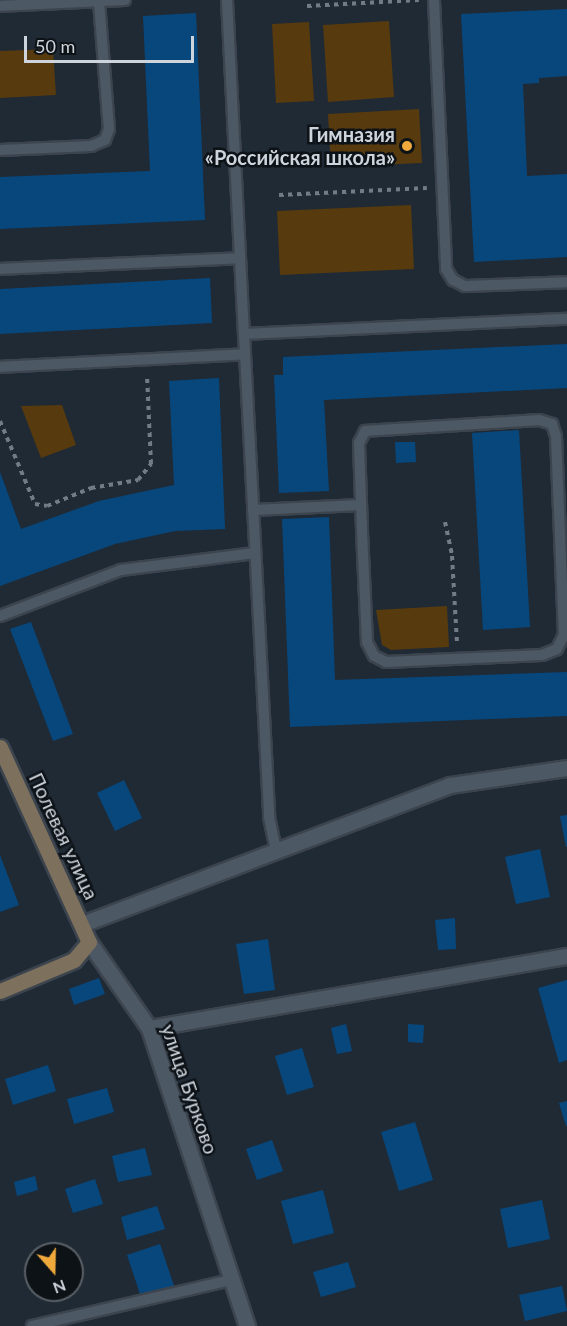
<!DOCTYPE html>
<html>
<head>
<meta charset="utf-8">
<style>
  body { margin:0 }
  #map { position:relative; width:567px; height:1326px; overflow:hidden; background:#1f2a35; font-family:Lato,sans-serif }
  div>[style] { position:absolute }
  .green>* { inset:0; background:#573a0e }
  .building>* { inset:0; background:#08477c }
  .path>* { height:4px; margin-top:-2px; transform-origin:0; background:repeating-linear-gradient(90deg,#737c86 0 4.5px,transparent 0 9px) }
  .roads { filter:drop-shadow(2px 0 #3c444e) drop-shadow(-2px 0 #3c444e) drop-shadow(0 2px #3c444e) drop-shadow(0 -2px #3c444e) }
  .lane>* { height:10px; margin:-5px; padding:0 5px; transform-origin:5px; border-radius:5px; background:#4d5865 }
  .street>* { height:15px; margin:-7.5px; padding:0 7.5px; transform-origin:7.5px; border-radius:7.5px; background:#4d5865 }
  .secondary>* { height:15px; margin:-7.5px; padding:0 7.5px; transform-origin:7.5px; border-radius:7.5px; background:#7d705c }
  .dots>* { width:16px; height:16px; translate:-50% -50%; box-sizing:border-box; border:3px solid #0d1217; border-radius:50% }
  span { translate:-50% -50%; white-space:nowrap; text-align:center; line-height:1.15; -webkit-text-stroke:5px #0d1217; paint-order:stroke }
  .poi-label { font-size:20px; color:#ced4dc; font-weight:700 }
  .right { translate:-100% -50%; text-align:right }
  .street-label { font-size:20px; color:#ced4dc }
  .north { position:absolute; left:24px; top:1242px; width:60px; height:60px; box-sizing:border-box; background:#0d1217; border:2px solid #5a6066; border-radius:50%; rotate:160deg; font-size:16px; font-weight:700; line-height:24px; text-align:center; color:#ced4dc }
  .north::after { content:''; display:block; margin:auto; width:21px; height:27px; background:#eea83c; clip-path:polygon(50% 0,100% 100%,50% 72%,0 100%) }
  .scale { position:absolute; left:24px; top:36px; width:170px; height:27px; box-sizing:border-box; border:3px solid #ced4dc; border-top:0; padding-left:8px; font-size:18px; line-height:21px; white-space:nowrap; color:#ced4dc; -webkit-text-stroke:4px #0d1217; paint-order:stroke }
</style>
</head>
<body>
<div id="map">
  <div class="green">
    <div style="clip-path:polygon(389px 21px,394px 97px,328px 102px,323px 25px)"></div>
    <div style="clip-path:polygon(309px 22px,314px 101px,276px 103px,272px 24px)"></div>
    <div style="clip-path:polygon(53px 49px,56px 95px,0 98px,0 51px)"></div>
    <div style="clip-path:polygon(419px 109px,422px 163px,331px 167px,328px 114px)"></div>
    <div style="clip-path:polygon(411px 205px,414px 269px,280px 275px,277px 211px)"></div>
    <div style="clip-path:polygon(62px 405px,76px 445px,41px 458px,21px 406px)"></div>
    <div style="clip-path:polygon(447px 606px,449px 647px,391px 650px,382px 645px,376px 610px)"></div>
  </div>
  <div class="building">
    <div style="clip-path:polygon(567px 9px,567px 76px,539px 78px,539px 83px,523px 84px,527px 176px,567px 174px,567px 257px,474px 262px,461px 14px)"></div>
    <div style="clip-path:polygon(196px 13px,205px 220px,0 229px,0 177px,150px 171px,143px 16px)"></div>
    <div style="clip-path:polygon(210px 278px,212px 323px,0 334px,0 289px)"></div>
    <div style="clip-path:polygon(567px 344px,567px 388px,324px 400px,329px 491px,279px 493px,274px 375px,283px 375px,283px 357px)"></div>
    <div style="clip-path:polygon(219px 378px,225px 529px,175px 531px,115px 544px,0 586px,0 472px,21px 529px,99px 501px,174px 485px,169px 381px)"></div>
    <div style="clip-path:polygon(519px 430px,530px 627px,483px 630px,472px 433px)"></div>
    <div style="clip-path:polygon(395px 442px,415px 442px,416px 462px,396px 463px)"></div>
    <div style="clip-path:polygon(329px 517px,335px 680px,567px 672px,567px 716px,290px 727px,282px 519px)"></div>
    <div style="clip-path:polygon(31px 622px,73px 734px,53px 741px,10px 629px)"></div>
    <div style="clip-path:polygon(124px 780px,142px 818px,115px 831px,97px 793px)"></div>
    <div style="clip-path:polygon(567px 815px,567px 847px,566px 847px,560px 816px)"></div>
    <div style="clip-path:polygon(540px 849px,550px 897px,516px 904px,505px 857px)"></div>
    <div style="clip-path:polygon(0 855px,19px 905px,0 912px)"></div>
    <div style="clip-path:polygon(455px 918px,456px 949px,438px 950px,435px 920px)"></div>
    <div style="clip-path:polygon(268px 939px,275px 990px,244px 994px,236px 944px)"></div>
    <div style="clip-path:polygon(99px 978px,105px 994px,74px 1005px,69px 989px)"></div>
    <div style="clip-path:polygon(567px 980px,567px 1060px,559px 1063px,538px 988px)"></div>
    <div style="clip-path:polygon(346px 1024px,352px 1051px,337px 1054px,331px 1028px)"></div>
    <div style="clip-path:polygon(408px 1024px,424px 1025px,423px 1043px,408px 1042px)"></div>
    <div style="clip-path:polygon(302px 1048px,314px 1087px,287px 1095px,275px 1056px)"></div>
    <div style="clip-path:polygon(48px 1065px,56px 1091px,13px 1105px,5px 1079px)"></div>
    <div style="clip-path:polygon(107px 1088px,114px 1112px,74px 1124px,67px 1099px)"></div>
    <div style="clip-path:polygon(567px 1101px,567px 1126px,566px 1126px,559px 1103px)"></div>
    <div style="clip-path:polygon(415px 1122px,433px 1180px,399px 1191px,381px 1132px)"></div>
    <div style="clip-path:polygon(272px 1140px,283px 1171px,257px 1180px,246px 1149px)"></div>
    <div style="clip-path:polygon(145px 1148px,152px 1175px,118px 1182px,112px 1156px)"></div>
    <div style="clip-path:polygon(35px 1176px,38px 1190px,17px 1196px,14px 1182px)"></div>
    <div style="clip-path:polygon(95px 1179px,103px 1204px,73px 1213px,65px 1189px)"></div>
    <div style="clip-path:polygon(323px 1190px,334px 1233px,293px 1244px,281px 1201px)"></div>
    <div style="clip-path:polygon(542px 1200px,550px 1239px,508px 1248px,500px 1209px)"></div>
    <div style="clip-path:polygon(157px 1206px,165px 1229px,127px 1240px,121px 1217px)"></div>
    <div style="clip-path:polygon(160px 1244px,174px 1286px,141px 1297px,127px 1255px)"></div>
    <div style="clip-path:polygon(348px 1262px,356px 1287px,321px 1297px,313px 1272px)"></div>
    <div style="clip-path:polygon(562px 1286px,567px 1311px,525px 1321px,519px 1295px)"></div>
  </div>
  <div class="path">
    <div style="left:307px;top:6px;width:112px;rotate:-3.1deg"></div>
    <div style="left:279px;top:195px;width:148px;rotate:-2.7deg"></div>
    <div style="left:0;top:421px;width:90px;rotate:67.1deg"></div>
    <div style="left:35px;top:504px;width:12px;rotate:9deg"></div>
    <div style="left:47px;top:506px;width:48px;rotate:-22.2deg"></div>
    <div style="left:91px;top:488px;width:48px;rotate:-9.7deg"></div>
    <div style="left:138px;top:480px;width:21px;rotate:-51deg"></div>
    <div style="left:151px;top:464px;width:89px;rotate:-92.6deg"></div>
    <div style="left:445px;top:522px;width:35px;rotate:78deg"></div>
    <div style="left:452px;top:556px;width:87px;rotate:86.7deg"></div>
  </div>
  <div class="roads">
    <div class="lane">
      <div style="left:227px;top:0;width:334px;rotate:87.1deg"></div>
      <div style="left:244px;top:334px;width:323px;rotate:-2.7deg"></div>
      <div style="left:434px;top:0;width:269px;rotate:87.4deg"></div>
      <div style="left:446px;top:269px;width:13px;rotate:58deg"></div>
      <div style="left:453px;top:280px;width:13px;rotate:27deg"></div>
      <div style="left:465px;top:286px;width:102px;rotate:-2.2deg"></div>
      <div style="left:0;top:6px;width:125px;rotate:-2.7deg"></div>
      <div style="left:0;top:150px;width:91px;rotate:-2.5deg"></div>
      <div style="left:91px;top:146px;width:15px;rotate:-23deg"></div>
      <div style="left:105px;top:140px;width:12px;rotate:-70deg"></div>
      <div style="left:109px;top:129px;width:128px;rotate:-94.5deg"></div>
      <div style="left:0;top:269px;width:240px;rotate:-2.6deg"></div>
      <div style="left:244px;top:334px;width:484px;rotate:87deg"></div>
      <div style="left:269px;top:817px;width:33px;rotate:78deg"></div>
      <div style="left:0;top:367px;width:245px;rotate:-3deg"></div>
      <div style="left:539px;top:420px;width:14px;rotate:17deg"></div>
      <div style="left:552px;top:424px;width:13px;rotate:72deg"></div>
      <div style="left:556px;top:436px;width:199px;rotate:87.7deg"></div>
      <div style="left:564px;top:635px;width:16px;rotate:117deg"></div>
      <div style="left:557px;top:649px;width:16px;rotate:158deg"></div>
      <div style="left:542px;top:655px;width:156px;rotate:177.4deg"></div>
      <div style="left:386px;top:662px;width:13px;rotate:-153deg"></div>
      <div style="left:374px;top:656px;width:16px;rotate:-117deg"></div>
      <div style="left:367px;top:642px;width:112px;rotate:-92.6deg"></div>
      <div style="left:362px;top:530px;width:87px;rotate:-92deg"></div>
      <div style="left:359px;top:443px;width:13px;rotate:-63deg"></div>
      <div style="left:365px;top:431px;width:174px;rotate:-3.6deg"></div>
      <div style="left:253px;top:510px;width:108px;rotate:-2.7deg"></div>
      <div style="left:0;top:616px;width:129px;rotate:-20.8deg"></div>
      <div style="left:121px;top:570px;width:135px;rotate:-7.2deg"></div>
      <div style="left:32px;top:1326px;width:204px;rotate:-13deg"></div>
    </div>
    <div class="street">
      <div style="left:82px;top:924px;width:393px;rotate:-20.7deg"></div>
      <div style="left:450px;top:785px;width:118px;rotate:-8.3deg"></div>
      <div style="left:89px;top:942px;width:105px;rotate:55.1deg"></div>
      <div style="left:149px;top:1028px;width:314px;rotate:71.8deg"></div>
      <div style="left:149px;top:1028px;width:424px;rotate:-9.8deg"></div>
    </div>
    <div class="secondary">
      <div style="left:0;top:747px;width:214px;rotate:65.5deg"></div>
      <div style="left:89px;top:942px;width:23px;rotate:130deg"></div>
      <div style="left:74px;top:960px;width:80px;rotate:157.3deg"></div>
    </div>
  </div>
  <div class="dots">
    <div style="left:407px;top:146px;background:#eea83c"></div>
  </div>
  <div class="poi-label">
    <span class="right" style="left:395px;top:146px">Гимназия<br>«Российская школа»</span>
  </div>
  <div class="street-label">
    <span style="left:64px;top:836px;rotate:65deg">Полевая улица</span>
    <span style="left:190px;top:1089px;rotate:71deg">улица Бурково</span>
  </div>
  <div class="north">N</div>
  <div class="scale">50 m</div>
</div>
</body>
</html>
